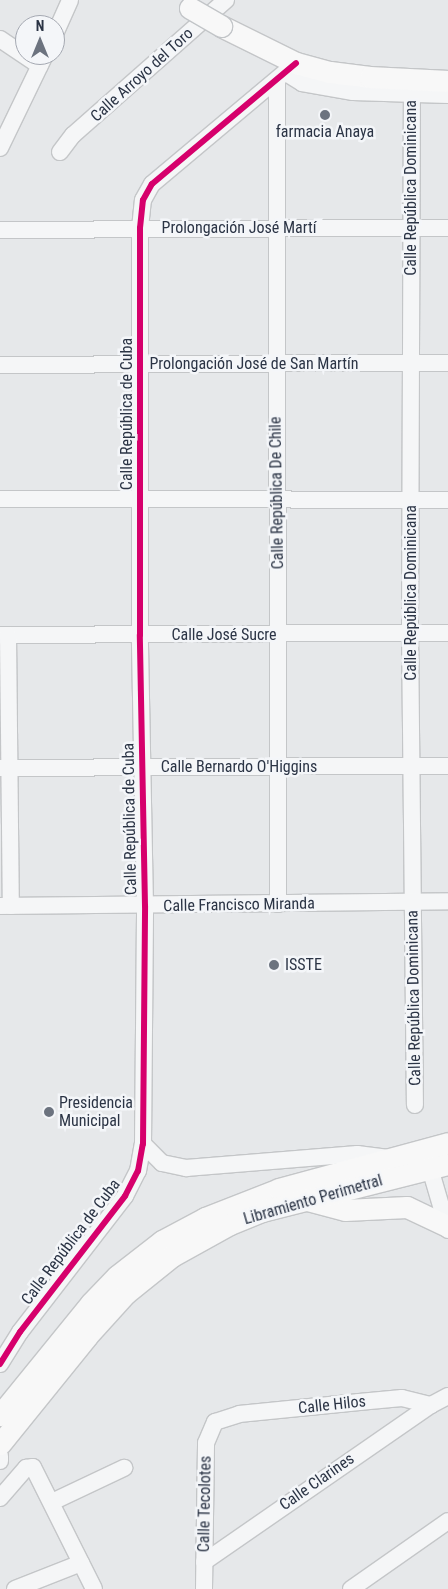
<!DOCTYPE html>
<html>
<head>
<meta charset="utf-8">
<style>
  body { margin:0 }
  #map { position:relative; width:448px; height:1589px; overflow:hidden; background:#e6e8ea; font-family:"Roboto Condensed",sans-serif }
  div>[style] { position:absolute }
  .roads { filter:drop-shadow(1px 0 #c4c6c8) drop-shadow(-1px 0 #c4c6c8) drop-shadow(0 1px #c4c6c8) drop-shadow(0 -1px #c4c6c8) }
  .minor>* { height:16px; margin:-8px; padding:0 8px; transform-origin:8px; border-radius:8px; background:#f5f6f7 }
  .major>* { height:21px; margin:-10.5px; padding:0 10.5px; transform-origin:10.5px; border-radius:10.5px; background:#f8f8f8 }
  .bridges { filter:drop-shadow(1px 0 #c2c5c8) drop-shadow(-1px 0 #c2c5c8) drop-shadow(0 1px #c2c5c8) drop-shadow(0 -1px #c2c5c8) }
  .major-bridge>* { height:21px; margin:-10.5px; padding:0 10.5px; transform-origin:10.5px; border-radius:10.5px; background:#f8f8f8 }
  .cycleway>* { height:6px; margin:-3px; padding:0 3px; transform-origin:3px; border-radius:3px; background:#d6006c }
  .dots>* { width:14px; height:14px; translate:-50% -50%; box-sizing:border-box; border:2px solid #f4f6f9; border-radius:50% }
  span { translate:-50% -50%; white-space:nowrap; text-align:center; line-height:1.15; -webkit-text-stroke:5px #f4f6f9; paint-order:stroke }
  .street-label { font-size:16px; color:#2b3445 }
  .poi-label { font-size:16px; color:#2b3445 }
  .left { translate:0 -50%; text-align:left }
  .north { position:absolute; left:15px; top:15px; width:50px; height:50px; box-sizing:border-box; background:#f4f6f9; border:1px solid #a4a8b1; border-radius:50%; rotate:0deg; font-size:14px; font-weight:700; line-height:20px; text-align:center; color:#2b3445 }
  .north::after { content:''; display:block; margin:auto; width:18px; height:22px; background:#6c737f; clip-path:polygon(50% 0,100% 100%,50% 72%,0 100%) }
</style>
</head>
<body>
<div id="map">
  <div class="roads">
    <div class="minor">
      <div style="left:55px;top:34px;width:37px;rotate:-66deg"></div>
      <div style="left:0;top:39px;width:48px;rotate:34deg"></div>
      <div style="left:286px;top:73px;width:19px;rotate:32deg"></div>
      <div style="left:302px;top:83px;width:52px;rotate:10deg"></div>
      <div style="left:353px;top:92px;width:95px;rotate:1.8deg"></div>
      <div style="left:412px;top:80px;width:553px;rotate:90.21deg"></div>
      <div style="left:410px;top:633px;width:472px;rotate:89.4deg"></div>
      <div style="left:277px;top:82px;width:822px;rotate:89.93deg"></div>
      <div style="left:0;top:148px;width:103px;rotate:-64.2deg"></div>
      <div style="left:60px;top:152px;width:21px;rotate:-53deg"></div>
      <div style="left:73px;top:135px;width:204px;rotate:-41.4deg"></div>
      <div style="left:0;top:230px;width:448px;rotate:-0.3deg"></div>
      <div style="left:0;top:365px;width:448px;rotate:-0.3deg"></div>
      <div style="left:0;top:499px;width:448px;rotate:0.1deg"></div>
      <div style="left:0;top:635px;width:448px;rotate:-0.3deg"></div>
      <div style="left:8px;top:635px;width:271px;rotate:89.4deg"></div>
      <div style="left:0;top:768px;width:448px;rotate:-0.3deg"></div>
      <div style="left:0;top:906px;width:448px;rotate:-0.6deg"></div>
      <div style="left:143px;top:1144px;width:27px;rotate:45deg"></div>
      <div style="left:162px;top:1163px;width:25px;rotate:12deg"></div>
      <div style="left:186px;top:1168px;width:172px;rotate:-4.7deg"></div>
      <div style="left:357px;top:1154px;width:32px;rotate:7deg"></div>
      <div style="left:427px;top:1158px;width:75px;rotate:73.7deg"></div>
      <div style="left:0;top:1364px;width:38px;rotate:-58deg"></div>
      <div style="left:20px;top:1332px;width:172px;rotate:-52.3deg"></div>
      <div style="left:125px;top:1196px;width:28px;rotate:-63deg"></div>
      <div style="left:138px;top:1171px;width:27px;rotate:-80deg"></div>
      <div style="left:143px;top:1144px;width:238px;rotate:-89.5deg"></div>
      <div style="left:145px;top:906px;width:271px;rotate:-91.1deg"></div>
      <div style="left:140px;top:635px;width:407px;rotate:-90deg"></div>
      <div style="left:140px;top:228px;width:28px;rotate:-84deg"></div>
      <div style="left:143px;top:200px;width:18px;rotate:-61deg"></div>
      <div style="left:152px;top:184px;width:188px;rotate:-40deg"></div>
      <div style="left:0;top:1456px;width:5px;rotate:90deg"></div>
      <div style="left:0;top:1498px;width:40px;rotate:-49deg"></div>
      <div style="left:26px;top:1468px;width:7px;rotate:-8deg"></div>
      <div style="left:33px;top:1467px;width:136px;rotate:63.4deg"></div>
      <div style="left:52px;top:1502px;width:80px;rotate:-25.3deg"></div>
      <div style="left:204px;top:1562px;width:276px;rotate:-34.7deg"></div>
      <div style="left:15px;top:1589px;width:71px;rotate:-21.5deg"></div>
      <div style="left:204px;top:1589px;width:146px;rotate:-89.2deg"></div>
      <div style="left:206px;top:1443px;width:23px;rotate:-67deg"></div>
      <div style="left:215px;top:1422px;width:25px;rotate:-18deg"></div>
      <div style="left:239px;top:1414px;width:121px;rotate:-5.7deg"></div>
      <div style="left:359px;top:1402px;width:43px;rotate:-5.3deg"></div>
      <div style="left:402px;top:1398px;width:30px;rotate:14deg"></div>
      <div style="left:431px;top:1405px;width:19px;rotate:-28deg"></div>
      <div style="left:351px;top:1589px;width:118px;rotate:-35deg"></div>
    </div>
    <div class="major">
      <div style="left:221px;top:26px;width:84px;rotate:26.3deg"></div>
      <div style="left:296px;top:63px;width:35px;rotate:15deg"></div>
      <div style="left:330px;top:72px;width:40px;rotate:7.1deg"></div>
      <div style="left:370px;top:77px;width:78px;rotate:2.9deg"></div>
      <div style="left:304px;top:1199px;width:42px;rotate:15deg"></div>
      <div style="left:345px;top:1210px;width:62px;rotate:-2.8deg"></div>
      <div style="left:407px;top:1207px;width:44px;rotate:25.4deg"></div>
      <div style="left:0;top:1415px;width:144px;rotate:-50.9deg"></div>
      <div style="left:91px;top:1303px;width:37px;rotate:-46deg"></div>
      <div style="left:117px;top:1276px;width:57px;rotate:-37.9deg"></div>
      <div style="left:162px;top:1241px;width:49px;rotate:-28.1deg"></div>
      <div style="left:205px;top:1218px;width:79px;rotate:-21.4deg"></div>
      <div style="left:279px;top:1189px;width:175px;rotate:-15.2deg"></div>
      <div style="left:0;top:1444px;width:139px;rotate:-51.1deg"></div>
      <div style="left:87px;top:1336px;width:58px;rotate:-47.8deg"></div>
      <div style="left:126px;top:1293px;width:59px;rotate:-38.8deg"></div>
      <div style="left:172px;top:1256px;width:66px;rotate:-28.9deg"></div>
      <div style="left:230px;top:1224px;width:35px;rotate:-22deg"></div>
      <div style="left:262px;top:1211px;width:192px;rotate:-14.2deg"></div>
    </div>
  </div>
  <div class="bridges">
    <div class="major-bridge">
      <div style="left:190px;top:8px;width:36px;rotate:30deg"></div>
    </div>
  </div>
  <div class="cycleway">
    <div style="left:0;top:1364px;width:38px;rotate:-58deg"></div>
    <div style="left:20px;top:1332px;width:172px;rotate:-52.3deg"></div>
    <div style="left:125px;top:1196px;width:28px;rotate:-63deg"></div>
    <div style="left:138px;top:1171px;width:27px;rotate:-80deg"></div>
    <div style="left:143px;top:1144px;width:238px;rotate:-89.5deg"></div>
    <div style="left:145px;top:906px;width:271px;rotate:-91.1deg"></div>
    <div style="left:140px;top:635px;width:407px;rotate:-90deg"></div>
    <div style="left:140px;top:228px;width:28px;rotate:-84deg"></div>
    <div style="left:143px;top:200px;width:18px;rotate:-61deg"></div>
    <div style="left:152px;top:184px;width:188px;rotate:-40deg"></div>
  </div>
  <div class="dots">
    <div style="left:325px;top:115px;background:#6c737f"></div>
    <div style="left:274px;top:965px;background:#6c737f"></div>
    <div style="left:49px;top:1112px;background:#6c737f"></div>
  </div>
  <div class="street-label">
    <span style="left:142px;top:75px;rotate:-42deg">Calle Arroyo del Toro</span>
    <span style="left:411px;top:188px;rotate:-90deg">Calle República Dominicana</span>
    <span style="left:239px;top:228px">Prolongación José Martí</span>
    <span style="left:254px;top:364px">Prolongación José de San Martín</span>
    <span style="left:127px;top:414px;rotate:-90deg">Calle República de Cuba</span>
    <span style="left:277px;top:493px;rotate:-91deg">Calle República De Chile</span>
    <span style="left:411px;top:593px;rotate:-90deg">Calle República Dominicana</span>
    <span style="left:224px;top:635px">Calle José Sucre</span>
    <span style="left:239px;top:767px">Calle Bernardo O'Higgins</span>
    <span style="left:130px;top:819px;rotate:-91deg">Calle República de Cuba</span>
    <span style="left:239px;top:905px;rotate:-1deg">Calle Francisco Miranda</span>
    <span style="left:414px;top:998px;rotate:-91deg">Calle República Dominicana</span>
    <span style="left:313px;top:1200px;rotate:-16deg">Libramiento Perimetral</span>
    <span style="left:71px;top:1242px;rotate:-53deg">Calle República de Cuba</span>
    <span style="left:332px;top:1405px;rotate:-6deg">Calle Hilos</span>
    <span style="left:317px;top:1482px;rotate:-35deg">Calle Clarines</span>
    <span style="left:205px;top:1504px;rotate:-89deg">Calle Tecolotes</span>
  </div>
  <div class="poi-label">
    <span style="left:325px;top:132px">farmacia Anaya</span>
    <span class="left" style="left:285px;top:965px">ISSTE</span>
    <span class="left" style="left:59px;top:1112px">Presidencia<br>Municipal</span>
  </div>
  <div class="north">N</div>
</div>
</body>
</html>
